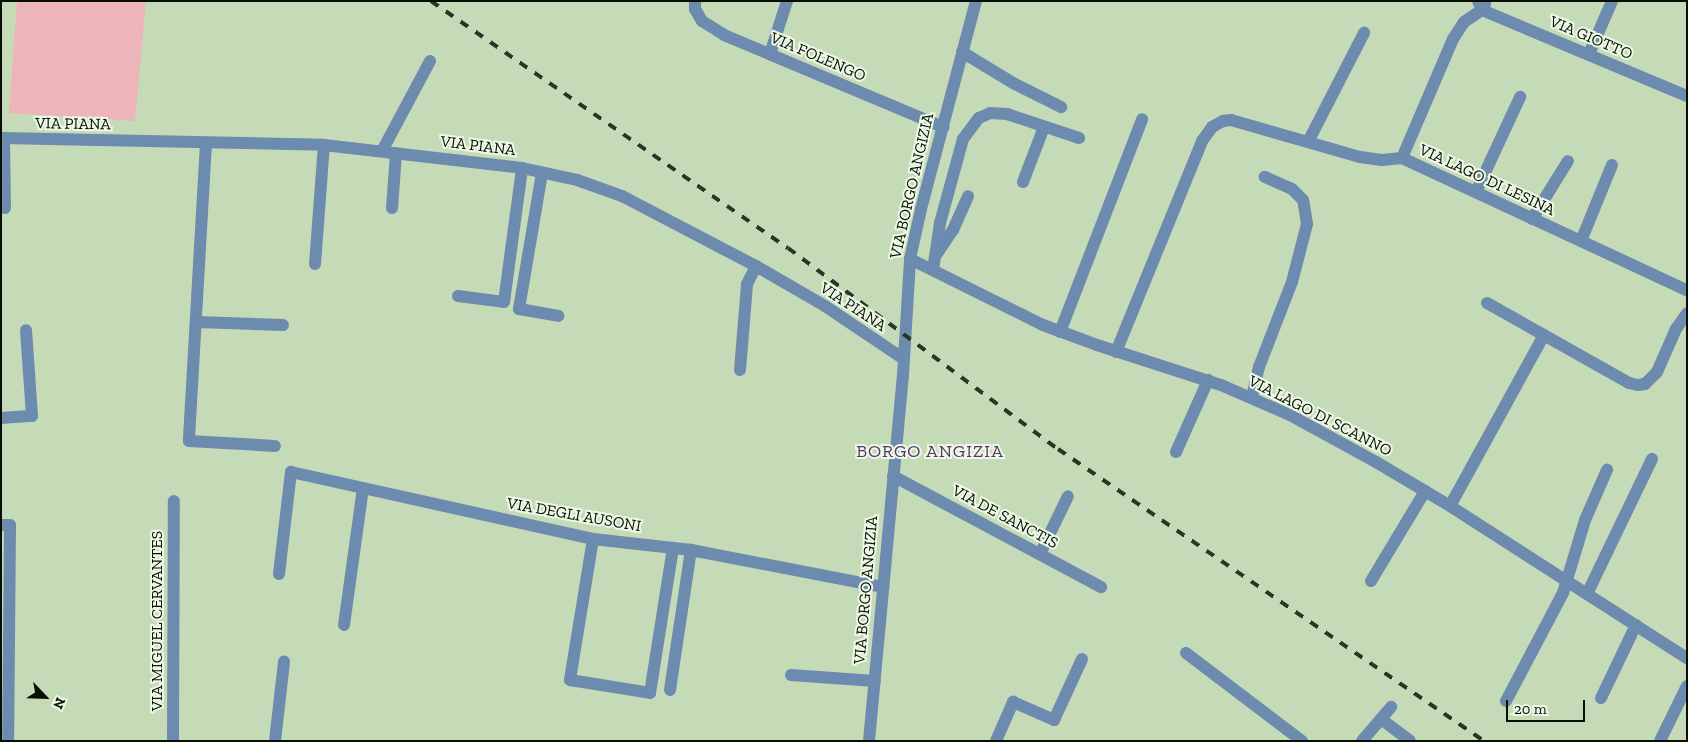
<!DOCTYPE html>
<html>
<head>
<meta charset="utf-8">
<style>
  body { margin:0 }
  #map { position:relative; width:1688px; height:742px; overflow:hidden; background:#c5dbb7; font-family:"Zilla Slab",serif }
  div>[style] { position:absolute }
  .green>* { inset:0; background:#edb4b9 }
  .minor>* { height:12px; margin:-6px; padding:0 6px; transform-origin:6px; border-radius:6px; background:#6c8bae }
  .rail>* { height:4px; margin-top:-2px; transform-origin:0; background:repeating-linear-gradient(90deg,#2b3526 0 9px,transparent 0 18px) }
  span { translate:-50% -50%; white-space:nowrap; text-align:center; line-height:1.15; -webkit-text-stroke:4px #edf8e5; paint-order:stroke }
  .street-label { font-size:16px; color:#070e04 }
  .neighbourhood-label { font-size:18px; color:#58346c; letter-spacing:1px }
  .frame { position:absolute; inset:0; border:2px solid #070e04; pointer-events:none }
  .north { position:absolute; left:20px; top:672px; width:50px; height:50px; -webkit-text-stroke:4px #edf8e5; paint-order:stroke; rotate:114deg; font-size:14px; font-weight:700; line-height:20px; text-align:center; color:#070e04 }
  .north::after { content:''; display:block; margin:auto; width:18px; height:22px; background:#070e04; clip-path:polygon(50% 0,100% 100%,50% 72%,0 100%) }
  .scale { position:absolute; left:1506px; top:700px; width:79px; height:22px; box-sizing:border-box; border:2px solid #070e04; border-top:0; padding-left:6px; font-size:15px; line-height:18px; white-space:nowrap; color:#070e04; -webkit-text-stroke:4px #edf8e5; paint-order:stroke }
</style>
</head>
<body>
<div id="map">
  <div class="green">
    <div style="clip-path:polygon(17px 1px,146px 1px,135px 121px,9px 113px)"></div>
  </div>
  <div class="minor">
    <div style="left:695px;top:1px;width:8px;rotate:90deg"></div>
    <div style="left:695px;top:9px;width:14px;rotate:60deg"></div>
    <div style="left:702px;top:21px;width:26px;rotate:32deg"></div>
    <div style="left:724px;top:35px;width:238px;rotate:22.8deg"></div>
    <div style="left:1478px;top:1px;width:10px;rotate:66deg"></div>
    <div style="left:1482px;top:10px;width:222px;rotate:22.8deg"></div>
    <div style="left:962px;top:52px;width:60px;rotate:31.3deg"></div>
    <div style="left:1013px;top:83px;width:54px;rotate:26.6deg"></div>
    <div style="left:770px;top:54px;width:56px;rotate:-72.2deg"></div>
    <div style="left:1589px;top:54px;width:58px;rotate:-66.5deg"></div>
    <div style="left:1px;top:138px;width:323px;rotate:1.2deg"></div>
    <div style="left:324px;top:145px;width:199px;rotate:6.6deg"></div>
    <div style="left:522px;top:168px;width:56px;rotate:12.3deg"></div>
    <div style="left:577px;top:180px;width:48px;rotate:19.6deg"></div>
    <div style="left:622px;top:196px;width:151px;rotate:27.6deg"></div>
    <div style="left:756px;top:266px;width:80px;rotate:30.1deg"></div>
    <div style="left:825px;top:306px;width:95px;rotate:33.9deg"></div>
    <div style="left:4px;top:139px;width:69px;rotate:89.2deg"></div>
    <div style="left:1308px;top:142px;width:123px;rotate:-62.8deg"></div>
    <div style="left:206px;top:143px;width:298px;rotate:93.3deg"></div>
    <div style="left:189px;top:441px;width:86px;rotate:3.3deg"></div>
    <div style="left:382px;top:151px;width:102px;rotate:-61.9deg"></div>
    <div style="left:1402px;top:158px;width:129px;rotate:-66.8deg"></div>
    <div style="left:1453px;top:39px;width:20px;rotate:-57deg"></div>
    <div style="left:1464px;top:22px;width:22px;rotate:-34deg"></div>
    <div style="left:1482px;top:10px;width:7px;rotate:-63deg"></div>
    <div style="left:542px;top:173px;width:138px;rotate:99.6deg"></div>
    <div style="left:519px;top:309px;width:40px;rotate:10deg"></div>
    <div style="left:1023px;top:182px;width:59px;rotate:-69.1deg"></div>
    <div style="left:1476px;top:192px;width:105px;rotate:-65.1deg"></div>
    <div style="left:392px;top:208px;width:55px;rotate:-85.8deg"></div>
    <div style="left:1532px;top:219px;width:68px;rotate:-58.2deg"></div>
    <div style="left:1581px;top:241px;width:82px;rotate:-67.8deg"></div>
    <div style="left:936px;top:255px;width:30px;rotate:-56deg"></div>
    <div style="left:953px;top:230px;width:37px;rotate:-66deg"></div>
    <div style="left:910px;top:259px;width:148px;rotate:26.4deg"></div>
    <div style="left:1043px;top:325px;width:58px;rotate:20.3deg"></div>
    <div style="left:1097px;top:345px;width:130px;rotate:17.9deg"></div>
    <div style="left:1221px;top:385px;width:75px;rotate:23.5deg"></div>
    <div style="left:1290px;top:415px;width:98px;rotate:28.7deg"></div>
    <div style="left:1376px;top:462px;width:86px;rotate:30.7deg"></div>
    <div style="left:1450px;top:506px;width:282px;rotate:32.7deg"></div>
    <div style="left:315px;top:264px;width:119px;rotate:-85.7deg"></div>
    <div style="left:933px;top:270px;width:48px;rotate:-81.5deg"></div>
    <div style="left:940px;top:223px;width:87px;rotate:-74.7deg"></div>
    <div style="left:963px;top:139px;width:26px;rotate:-53deg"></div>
    <div style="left:979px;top:118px;width:12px;rotate:-24deg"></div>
    <div style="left:990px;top:113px;width:17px;rotate:3deg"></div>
    <div style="left:1007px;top:114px;width:76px;rotate:18.4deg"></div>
    <div style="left:458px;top:296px;width:46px;rotate:7.4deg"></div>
    <div style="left:504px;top:302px;width:135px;rotate:-82.3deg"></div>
    <div style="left:1487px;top:303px;width:163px;rotate:29.4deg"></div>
    <div style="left:1629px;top:383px;width:9px;rotate:13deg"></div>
    <div style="left:1638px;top:385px;width:7px;rotate:-8deg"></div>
    <div style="left:1645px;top:384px;width:17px;rotate:-45deg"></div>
    <div style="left:1657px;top:372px;width:47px;rotate:-66.2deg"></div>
    <div style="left:1676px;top:329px;width:19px;rotate:-55deg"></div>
    <div style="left:196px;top:322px;width:87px;rotate:2deg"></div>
    <div style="left:1060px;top:332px;width:228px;rotate:-68.9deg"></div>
    <div style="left:1116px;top:352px;width:228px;rotate:-67.8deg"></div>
    <div style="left:1202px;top:141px;width:17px;rotate:-54deg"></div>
    <div style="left:1212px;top:127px;width:13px;rotate:-29deg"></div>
    <div style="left:1223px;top:121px;width:8px;rotate:-7deg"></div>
    <div style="left:1231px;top:120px;width:134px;rotate:16deg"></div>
    <div style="left:1360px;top:157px;width:22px;rotate:8deg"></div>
    <div style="left:1382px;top:160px;width:20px;rotate:-6deg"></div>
    <div style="left:1402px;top:158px;width:314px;rotate:24.9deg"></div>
    <div style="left:740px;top:370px;width:86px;rotate:-85.3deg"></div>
    <div style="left:747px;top:284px;width:20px;rotate:-63deg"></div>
    <div style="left:1252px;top:397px;width:31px;rotate:-77deg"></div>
    <div style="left:1259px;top:367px;width:91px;rotate:-68.8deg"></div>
    <div style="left:1292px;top:282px;width:60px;rotate:-75.5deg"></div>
    <div style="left:1307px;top:224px;width:24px;rotate:-99deg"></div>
    <div style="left:1303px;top:200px;width:16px;rotate:-135deg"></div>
    <div style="left:1292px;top:189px;width:30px;rotate:-156deg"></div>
    <div style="left:1px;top:418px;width:31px;rotate:-4deg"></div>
    <div style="left:32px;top:416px;width:86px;rotate:-94deg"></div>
    <div style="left:1176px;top:452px;width:79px;rotate:-66deg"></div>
    <div style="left:893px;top:476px;width:236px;rotate:28.1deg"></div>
    <div style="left:1450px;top:506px;width:195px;rotate:-61.2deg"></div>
    <div style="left:1px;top:525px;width:9px"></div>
    <div style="left:10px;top:525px;width:216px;rotate:90.5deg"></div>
    <div style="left:593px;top:539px;width:143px;rotate:99.3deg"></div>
    <div style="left:570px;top:680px;width:81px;rotate:9.2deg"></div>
    <div style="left:650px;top:693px;width:147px;rotate:-81deg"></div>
    <div style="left:1040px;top:554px;width:64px;rotate:-64.2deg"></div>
    <div style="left:279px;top:574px;width:103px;rotate:-83.3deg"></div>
    <div style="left:291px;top:472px;width:309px;rotate:12.5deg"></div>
    <div style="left:593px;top:539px;width:99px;rotate:6.4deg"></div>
    <div style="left:691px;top:550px;width:196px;rotate:10.9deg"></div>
    <div style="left:1371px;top:581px;width:105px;rotate:-59deg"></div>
    <div style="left:1587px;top:594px;width:150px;rotate:-64.3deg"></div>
    <div style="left:344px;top:625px;width:138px;rotate:-82.1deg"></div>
    <div style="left:1186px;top:653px;width:146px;rotate:37.2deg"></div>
    <div style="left:791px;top:675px;width:84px;rotate:4.1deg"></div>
    <div style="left:670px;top:690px;width:142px;rotate:-81.5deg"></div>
    <div style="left:1601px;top:698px;width:81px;rotate:-64.4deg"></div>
    <div style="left:1506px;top:701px;width:122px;rotate:-62.2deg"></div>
    <div style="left:1563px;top:593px;width:76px;rotate:-73.2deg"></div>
    <div style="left:1585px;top:520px;width:55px;rotate:-66.3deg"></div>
    <div style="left:1381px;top:719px;width:36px;rotate:37deg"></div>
    <div style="left:173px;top:741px;width:240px;rotate:-89.8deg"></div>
    <div style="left:275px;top:741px;width:80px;rotate:-83.5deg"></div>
    <div style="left:869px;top:741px;width:368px;rotate:-84.7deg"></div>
    <div style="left:903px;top:375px;width:116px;rotate:-86.5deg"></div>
    <div style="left:910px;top:259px;width:51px;rotate:-77.6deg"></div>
    <div style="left:921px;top:209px;width:215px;rotate:-75.2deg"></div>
    <div style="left:996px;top:741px;width:43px;rotate:-66.4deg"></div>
    <div style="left:1013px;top:702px;width:45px;rotate:23.7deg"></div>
    <div style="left:1054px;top:720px;width:67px;rotate:-65.3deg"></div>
    <div style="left:1362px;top:741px;width:45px;rotate:-49.5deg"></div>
    <div style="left:1660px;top:741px;width:61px;rotate:-63.9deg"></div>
  </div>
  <div class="rail">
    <div style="left:431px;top:1px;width:434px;rotate:34.7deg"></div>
    <div style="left:788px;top:248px;width:337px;rotate:36.7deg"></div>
    <div style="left:1058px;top:449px;width:516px;rotate:34.43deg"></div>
  </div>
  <div class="street-label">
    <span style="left:1591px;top:38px;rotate:23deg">VIA GIOTTO</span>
    <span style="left:818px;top:57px;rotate:23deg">VIA FOLENGO</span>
    <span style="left:73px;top:124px;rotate:1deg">VIA PIANA</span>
    <span style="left:478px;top:146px;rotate:7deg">VIA PIANA</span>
    <span style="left:1487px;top:180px;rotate:25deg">VIA LAGO DI LESINA</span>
    <span style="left:912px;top:186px;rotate:-77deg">VIA BORGO ANGIZIA</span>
    <span style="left:853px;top:307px;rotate:33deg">VIA PIANA</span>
    <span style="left:1320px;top:416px;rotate:27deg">VIA LAGO DI SCANNO</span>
    <span style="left:574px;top:515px;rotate:10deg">VIA DEGLI AUSONI</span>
    <span style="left:1005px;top:517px;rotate:28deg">VIA DE SANCTIS</span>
    <span style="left:866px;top:590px;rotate:-85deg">VIA BORGO ANGIZIA</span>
    <span style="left:157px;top:621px;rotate:-90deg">VIA MIGUEL CERVANTES</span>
  </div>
  <div class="neighbourhood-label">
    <span style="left:930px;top:451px">BORGO ANGIZIA</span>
  </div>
  <div class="frame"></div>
  <div class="north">N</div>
  <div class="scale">20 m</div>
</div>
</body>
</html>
